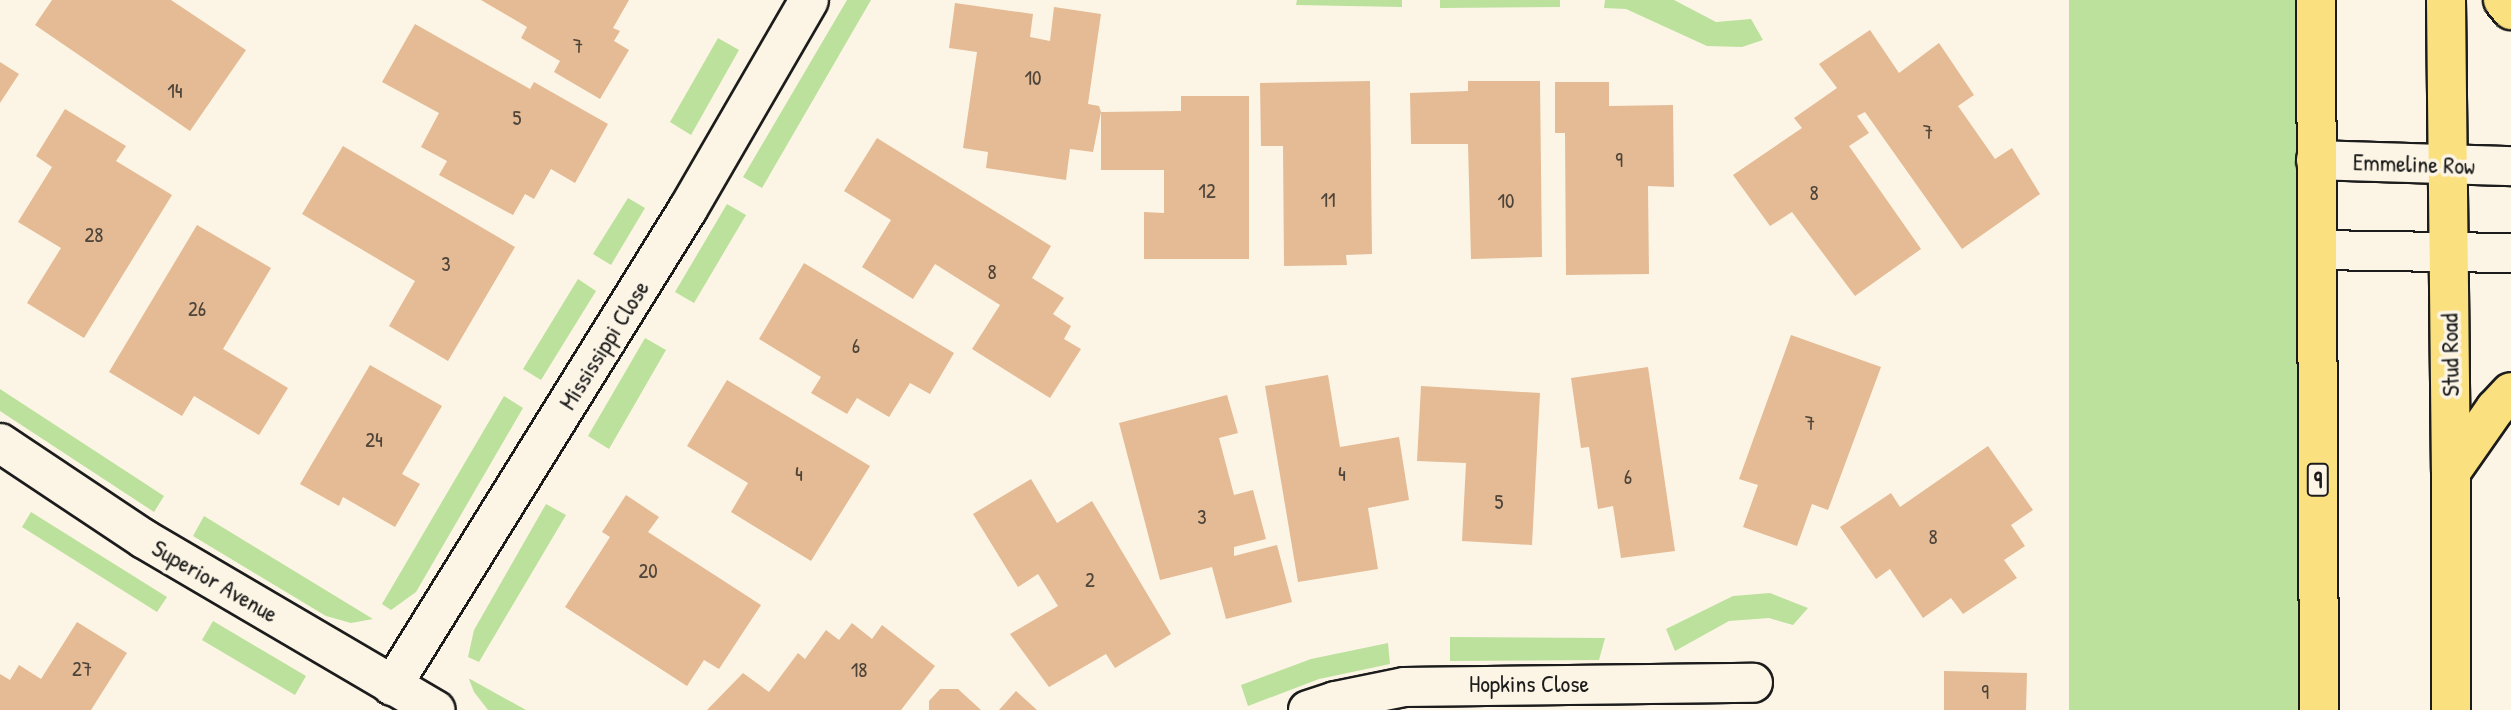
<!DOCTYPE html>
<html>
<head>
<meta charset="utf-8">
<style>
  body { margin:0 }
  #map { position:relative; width:2511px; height:710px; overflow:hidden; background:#fcf5e5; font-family:"Patrick Hand",sans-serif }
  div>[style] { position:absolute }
  .green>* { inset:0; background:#bbe19c }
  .building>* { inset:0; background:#e4bb94 }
  .roads { filter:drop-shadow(2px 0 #1c1c1c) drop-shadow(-2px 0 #1c1c1c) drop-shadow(0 2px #1c1c1c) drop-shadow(0 -2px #1c1c1c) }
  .street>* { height:38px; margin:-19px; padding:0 19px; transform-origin:19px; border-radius:19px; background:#fcf5e5 }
  .highway>* { height:38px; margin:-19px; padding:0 19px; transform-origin:19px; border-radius:19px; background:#fbe080 }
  span { translate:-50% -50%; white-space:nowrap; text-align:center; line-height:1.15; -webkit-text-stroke:7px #fcf5e5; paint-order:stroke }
  .number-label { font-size:21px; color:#4e443a }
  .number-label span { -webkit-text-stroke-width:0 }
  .shield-label span { padding:2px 5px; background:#fcf5e5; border:2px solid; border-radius:5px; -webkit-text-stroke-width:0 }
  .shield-label { font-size:23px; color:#1c1c1c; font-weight:700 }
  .street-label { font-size:24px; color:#1c1c1c }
</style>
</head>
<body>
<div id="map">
  <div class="green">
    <div style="clip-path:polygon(847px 0,871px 0,762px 188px,743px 177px)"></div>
    <div style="clip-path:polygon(1297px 0,1402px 0,1402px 7px,1296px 5px)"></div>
    <div style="clip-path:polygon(1440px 0,1560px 0,1560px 7px,1440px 8px)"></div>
    <div style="clip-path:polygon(1605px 0,1674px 0,1716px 22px,1751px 19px,1763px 40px,1742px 47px,1707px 46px,1626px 9px,1604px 8px)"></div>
    <div style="clip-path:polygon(2069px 0,2316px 0,2318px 710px,2069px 710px)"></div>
    <div style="clip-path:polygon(718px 38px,739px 50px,691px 135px,670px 122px)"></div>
    <div style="clip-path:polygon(628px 198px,645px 208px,611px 265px,593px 254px)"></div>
    <div style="clip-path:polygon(727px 204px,746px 215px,694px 303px,675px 292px)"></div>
    <div style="clip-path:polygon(578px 279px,596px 291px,541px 380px,523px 369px)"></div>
    <div style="clip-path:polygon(645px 338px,666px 350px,609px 449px,588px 436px)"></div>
    <div style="clip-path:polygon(0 389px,164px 496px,154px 512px,0 411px)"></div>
    <div style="clip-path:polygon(504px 396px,523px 408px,416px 592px,391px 610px,382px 604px)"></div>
    <div style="clip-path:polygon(546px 504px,566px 515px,479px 662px,468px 657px,474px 630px)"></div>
    <div style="clip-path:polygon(31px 512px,167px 597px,157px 612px,22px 527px)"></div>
    <div style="clip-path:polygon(204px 516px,373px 619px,351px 623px,326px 616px,193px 536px)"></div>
    <div style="clip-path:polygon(1770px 593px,1808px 608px,1793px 625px,1769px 618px,1729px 621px,1675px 651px,1666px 629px,1733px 596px)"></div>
    <div style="clip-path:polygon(213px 621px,306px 676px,295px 695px,202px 640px)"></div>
    <div style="clip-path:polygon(1450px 637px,1605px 638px,1599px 660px,1450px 661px)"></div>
    <div style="clip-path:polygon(1388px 643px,1390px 664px,1319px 679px,1248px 706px,1241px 685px,1311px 659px)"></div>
    <div style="clip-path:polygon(469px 679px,470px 679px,526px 710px,488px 710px,474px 692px)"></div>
  </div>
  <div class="building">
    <div style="clip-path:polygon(52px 0,171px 0,246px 50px,190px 131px,35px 25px)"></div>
    <div style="clip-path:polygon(481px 0,629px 0,613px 28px,620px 31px,614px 41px,629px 50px,600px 99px,554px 72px,560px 61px,521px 38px,527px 27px)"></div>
    <div style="clip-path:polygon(955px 3px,1033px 14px,1030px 37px,1050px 41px,1054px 7px,1101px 14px,1088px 104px,1099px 106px,1101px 112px,1093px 152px,1070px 149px,1066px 180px,986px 168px,988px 152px,963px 148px,977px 52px,949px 48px)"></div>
    <div style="clip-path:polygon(415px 24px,530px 89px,534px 82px,608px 124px,575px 183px,551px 169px,534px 199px,525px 194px,513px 215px,439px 175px,447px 161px,421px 147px,439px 113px,382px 82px)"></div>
    <div style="clip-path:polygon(1870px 30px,1899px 73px,1939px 43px,1974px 95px,1958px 106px,1995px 159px,2012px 148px,2040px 194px,1962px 249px,1865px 112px,1857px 116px,1869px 133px,1849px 146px,1921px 249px,1855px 296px,1792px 212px,1770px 226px,1733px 175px,1802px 128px,1794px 118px,1837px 88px,1819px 64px)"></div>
    <div style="clip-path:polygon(0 62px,19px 74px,0 103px)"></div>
    <div style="clip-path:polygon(1370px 81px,1372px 254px,1346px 255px,1347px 265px,1284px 266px,1283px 146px,1261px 146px,1260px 83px)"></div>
    <div style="clip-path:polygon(1468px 81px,1540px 81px,1542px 257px,1471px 259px,1468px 144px,1411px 144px,1410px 93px,1468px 91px)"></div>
    <div style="clip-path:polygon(1555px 82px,1609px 82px,1609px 106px,1673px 105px,1674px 187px,1648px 186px,1649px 274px,1566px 275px,1565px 133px,1555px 133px)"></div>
    <div style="clip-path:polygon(1181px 96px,1249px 96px,1249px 259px,1144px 259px,1144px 212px,1164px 213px,1164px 170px,1101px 170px,1101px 112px,1181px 111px)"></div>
    <div style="clip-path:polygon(65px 109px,126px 146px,116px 161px,172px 195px,84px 338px,27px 303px,61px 248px,18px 222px,52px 167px,36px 156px)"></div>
    <div style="clip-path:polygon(877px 138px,1051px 246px,1032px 278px,1064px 298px,1053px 314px,1071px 326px,1064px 339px,1081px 349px,1050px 398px,972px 349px,1000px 305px,935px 264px,913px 299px,862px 267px,891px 220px,844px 191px)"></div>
    <div style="clip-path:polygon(343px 146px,515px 247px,448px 361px,389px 326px,415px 281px,302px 214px)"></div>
    <div style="clip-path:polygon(197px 225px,271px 268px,223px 349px,288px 388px,259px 435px,194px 396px,182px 416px,109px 372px)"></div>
    <div style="clip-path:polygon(804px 263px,954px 353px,930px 394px,910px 383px,889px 417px,857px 398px,847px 414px,811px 393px,821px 377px,759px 339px)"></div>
    <div style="clip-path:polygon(1791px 335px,1881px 367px,1828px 510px,1812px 504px,1797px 546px,1743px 527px,1758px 485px,1739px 479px)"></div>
    <div style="clip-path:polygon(370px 365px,442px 406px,402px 474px,420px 484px,395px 527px,343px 497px,339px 506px,300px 484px)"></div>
    <div style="clip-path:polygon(1648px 367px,1675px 551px,1621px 558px,1613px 506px,1598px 509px,1589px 447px,1581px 448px,1571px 378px)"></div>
    <div style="clip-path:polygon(1328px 375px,1340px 447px,1399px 437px,1409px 500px,1368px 508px,1378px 569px,1298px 582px,1265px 386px)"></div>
    <div style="clip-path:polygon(727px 380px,870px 466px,811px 561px,731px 512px,748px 483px,687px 446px)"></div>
    <div style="clip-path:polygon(1421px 386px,1540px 393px,1532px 545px,1462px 541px,1466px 463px,1417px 461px)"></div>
    <div style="clip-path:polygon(1227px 395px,1238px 433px,1219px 438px,1234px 495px,1253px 490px,1266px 539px,1234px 547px,1234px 556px,1277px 545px,1292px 602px,1226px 619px,1212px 567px,1160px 580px,1119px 423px)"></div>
    <div style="clip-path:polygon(1988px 446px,2033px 510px,2011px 525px,2025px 546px,2004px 560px,2017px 578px,1963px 614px,1951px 598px,1923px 618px,1890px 569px,1876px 579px,1840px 527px,1891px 493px,1900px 507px)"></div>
    <div style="clip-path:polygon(1031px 479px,1057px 523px,1092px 501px,1171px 634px,1115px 668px,1106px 654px,1049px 687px,1010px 634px,1058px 606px,1038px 574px,1018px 587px,973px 514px)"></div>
    <div style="clip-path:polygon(626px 495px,659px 517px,648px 532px,761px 605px,719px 669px,704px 660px,687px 686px,565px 607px,610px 537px,602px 532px)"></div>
    <div style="clip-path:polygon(77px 622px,127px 653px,91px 710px,0 710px,0 674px,10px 680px,19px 665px,41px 679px)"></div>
    <div style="clip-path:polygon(852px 623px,872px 639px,882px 625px,935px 666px,901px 710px,707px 710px,743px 673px,769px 692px,798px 653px,805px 659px,826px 630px,839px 640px)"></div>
    <div style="clip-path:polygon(1944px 671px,2027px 673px,2026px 710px,1944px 710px)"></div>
    <div style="clip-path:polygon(940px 689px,958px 689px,981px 710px,929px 710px,929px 701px)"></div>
    <div style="clip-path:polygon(1016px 691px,1037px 710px,999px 710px)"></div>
  </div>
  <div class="roads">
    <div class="street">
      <div style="left:2316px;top:160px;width:195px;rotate:1.8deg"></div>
      <div style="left:2317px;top:250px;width:194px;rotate:0.9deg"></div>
      <div style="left:0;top:443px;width:173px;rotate:33.7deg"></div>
      <div style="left:144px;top:539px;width:338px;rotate:30.4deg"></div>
      <div style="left:392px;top:686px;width:561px;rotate:-58.18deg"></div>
      <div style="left:688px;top:209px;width:241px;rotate:-59.9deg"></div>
      <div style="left:1308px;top:710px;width:28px;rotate:-18deg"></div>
      <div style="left:1335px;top:701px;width:70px;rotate:-11.5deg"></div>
      <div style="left:1404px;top:687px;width:349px;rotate:-0.7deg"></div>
    </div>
    <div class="highway">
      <div style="left:2316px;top:0;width:710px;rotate:89.76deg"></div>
      <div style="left:2446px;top:0;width:472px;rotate:89.4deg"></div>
      <div style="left:2451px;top:472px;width:238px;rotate:90deg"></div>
      <div style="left:2503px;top:0;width:13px;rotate:51deg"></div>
      <div style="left:2451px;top:472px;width:77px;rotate:-55.1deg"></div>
      <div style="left:2495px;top:409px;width:23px;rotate:-47deg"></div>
    </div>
  </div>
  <div class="number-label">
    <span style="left:578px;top:46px">7</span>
    <span style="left:1033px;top:78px">10</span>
    <span style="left:175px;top:91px">14</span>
    <span style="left:517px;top:118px">5</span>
    <span style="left:1928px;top:132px">7</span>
    <span style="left:1619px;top:160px">9</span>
    <span style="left:1207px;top:191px">12</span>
    <span style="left:1814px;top:193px">8</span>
    <span style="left:1328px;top:200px">11</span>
    <span style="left:1506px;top:201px">10</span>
    <span style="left:94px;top:235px">28</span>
    <span style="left:446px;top:264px">3</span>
    <span style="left:992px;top:272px">8</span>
    <span style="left:197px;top:309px">26</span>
    <span style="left:856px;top:346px">6</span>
    <span style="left:1810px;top:423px">7</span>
    <span style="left:374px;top:440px">24</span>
    <span style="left:799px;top:474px">4</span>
    <span style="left:1342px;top:474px">4</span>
    <span style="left:1628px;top:477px">6</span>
    <span style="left:1499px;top:502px">5</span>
    <span style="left:1202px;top:517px">3</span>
    <span style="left:1933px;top:537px">8</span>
    <span style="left:648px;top:571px">20</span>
    <span style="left:1090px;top:580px">2</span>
    <span style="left:82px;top:669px">27</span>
    <span style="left:859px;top:670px">18</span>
    <span style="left:1985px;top:692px">9</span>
  </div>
  <div class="shield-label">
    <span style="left:2318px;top:480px">9</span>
  </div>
  <div class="street-label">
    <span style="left:2414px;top:164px;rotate:2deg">Emmeline Row</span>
    <span style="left:604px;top:345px;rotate:-58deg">Mississippi Close</span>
    <span style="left:2450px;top:355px;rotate:-91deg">Stud Road</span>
    <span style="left:215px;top:581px;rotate:30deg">Superior Avenue</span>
    <span style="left:1529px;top:684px">Hopkins Close</span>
  </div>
</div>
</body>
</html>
